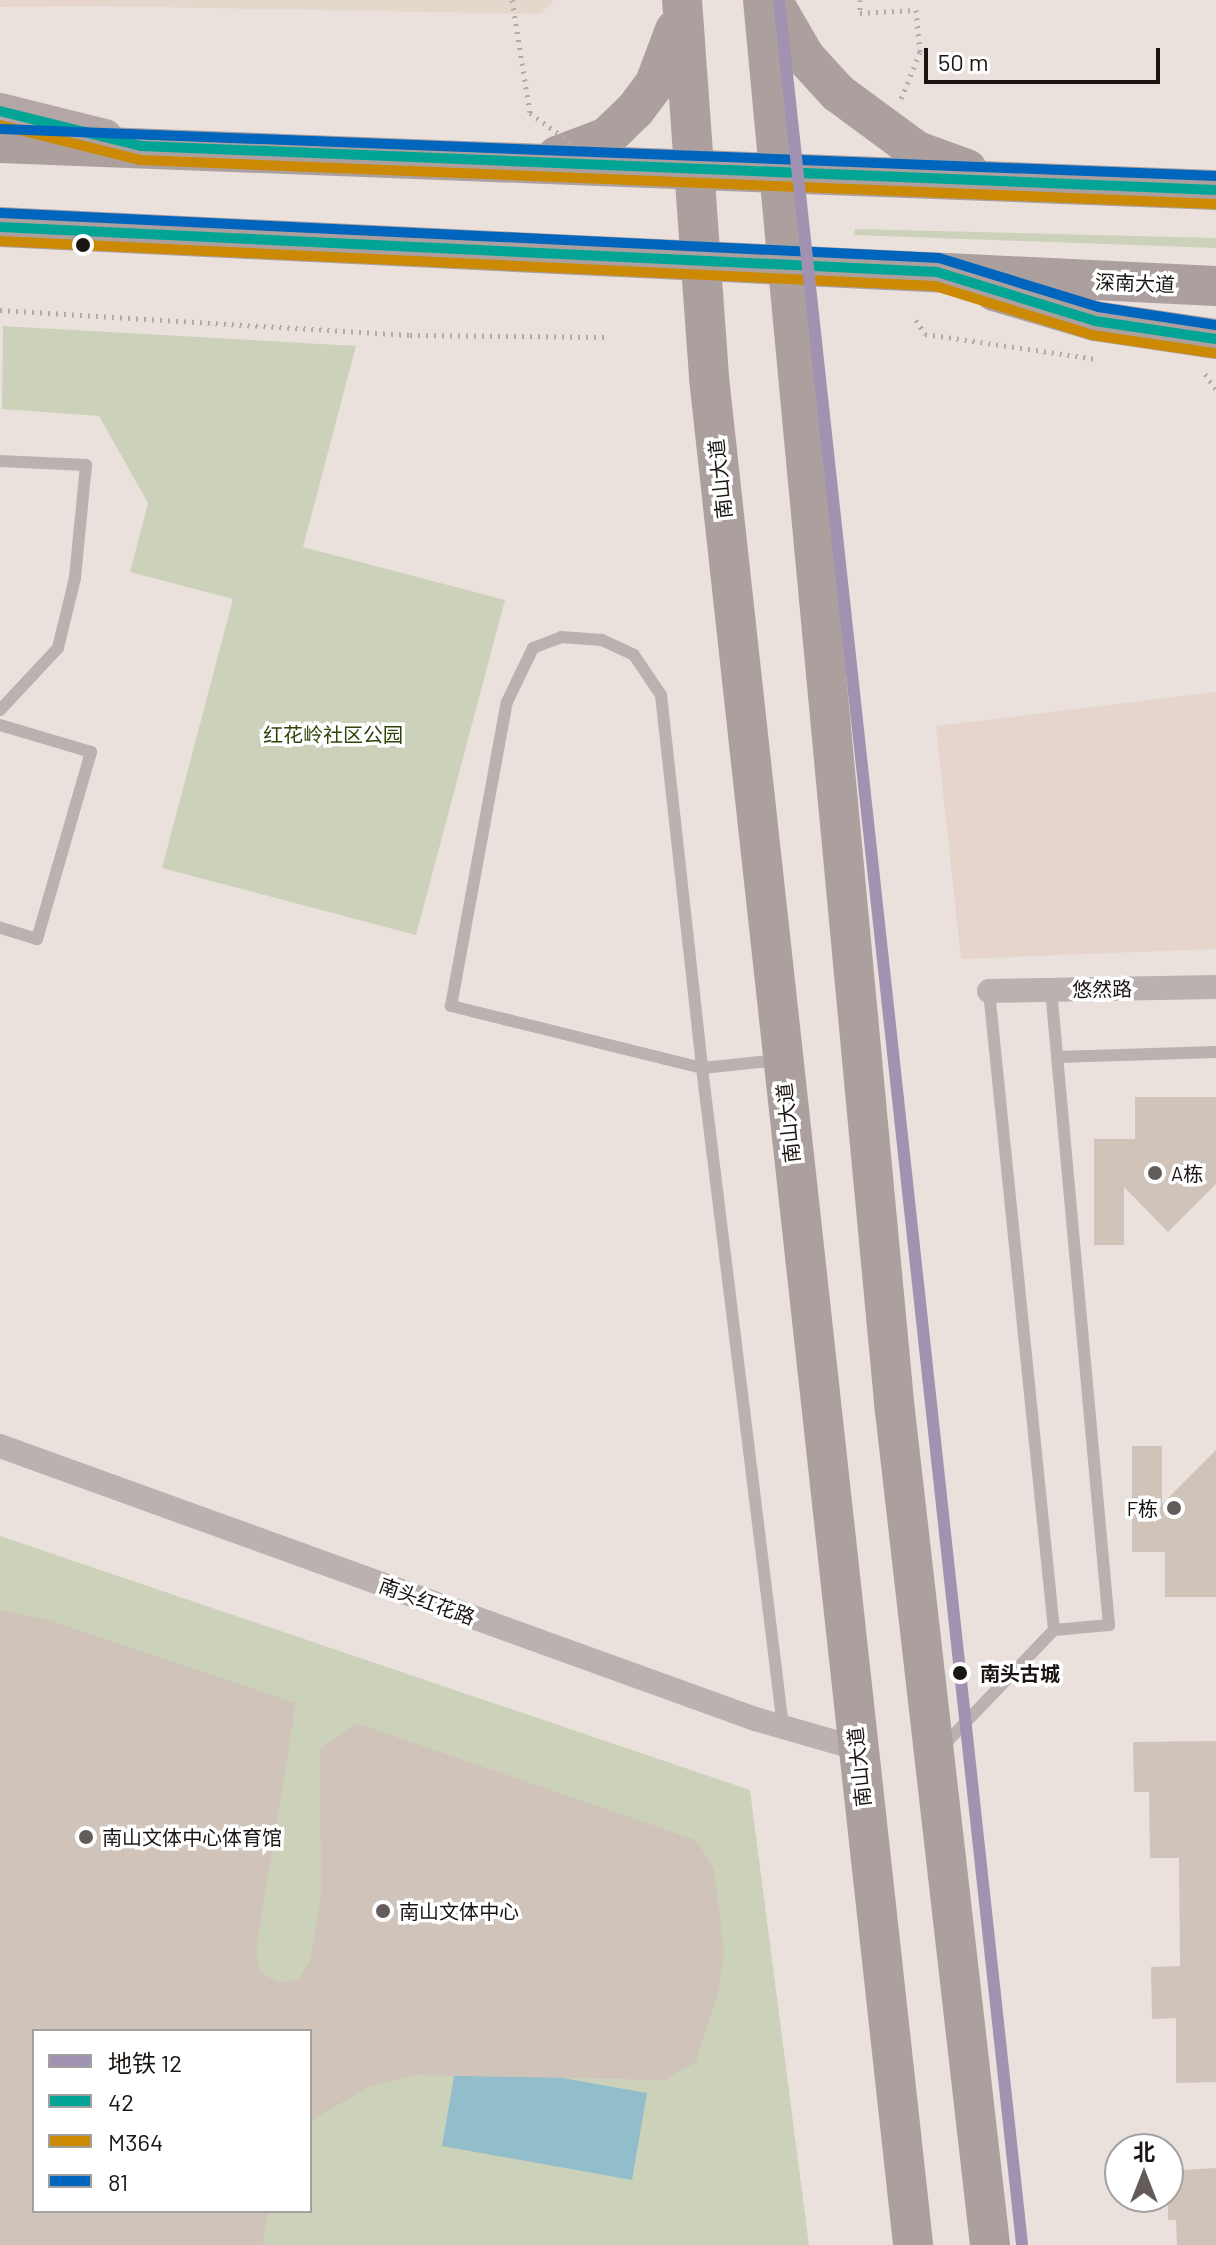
<!DOCTYPE html>
<html>
<head>
<meta charset="utf-8">
<style>
  body { margin:0 }
  #map { position:relative; width:1216px; height:2245px; overflow:hidden; background:#eae1dd; font-family:Barlow,"Noto Sans SC",sans-serif }
  div>[style] { position:absolute }
  .commercial>* { inset:0; background:#e4d8cc }
  .built>* { inset:0; background:#e5d5cd }
  .green>* { inset:0; background:#ccd2b9 }
  .water>* { inset:0; background:#92bdcb }
  .building>* { inset:0; background:#d0c3ba }
  .path>* { height:5px; margin-top:-2.5px; transform-origin:0; background:repeating-linear-gradient(90deg,#b1aaa7 0 2px,transparent 0 8px) }
  .service>* { height:12px; margin:-6px; padding:0 6px; transform-origin:6px; border-radius:6px; background:#bab1b0 }
  .minor>* { height:24px; margin:-12px; padding:0 12px; transform-origin:12px; border-radius:12px; background:#bab1b0 }
  .secondary>* { height:36px; margin:-18px; padding:0 18px; transform-origin:18px; border-radius:18px; background:#b2a7a6 }
  .primary>* { height:40px; margin:-20px; padding:0 20px; transform-origin:20px; border-radius:20px; background:#aca09f }
  .path-bridge>* { height:5px; margin-top:-2.5px; transform-origin:0; background:repeating-linear-gradient(90deg,#b1aaa7 0 2px,transparent 0 8px) }
  .bus-1>* { height:10px; margin:-5px; padding:0 5px; transform-origin:5px; border-radius:5px; background:#02a595 }
  .bus-2>* { height:10px; margin:-5px; padding:0 5px; transform-origin:5px; border-radius:5px; background:#cb8904 }
  .bus-3>* { height:10px; margin:-5px; padding:0 5px; transform-origin:5px; border-radius:5px; background:#0065bd }
  .metro-1>* { height:12px; margin:-6px; padding:0 6px; transform-origin:6px; border-radius:6px; background:#a192b2 }
  .dots>* { width:22px; height:22px; translate:-50% -50%; box-sizing:border-box; border:4px solid #fff; border-radius:50% }
  span { translate:-50% -50%; white-space:nowrap; text-align:center; line-height:1.15; -webkit-text-stroke:7px #fff; paint-order:stroke }
  .street-label { font-size:20px; color:#1a1512 }
  .park-label { font-size:20px; color:#2f430b }
  .poi-label { font-size:20px; color:#1a1512 }
  .left { translate:0 -50%; text-align:left }
  .right { translate:-100% -50%; text-align:right }
  .stop-label { font-size:20px; color:#1a1512; font-weight:700 }
  .legend { position:absolute; left:32px; top:2029px; width:280px; height:184px; box-sizing:border-box; background:#fff; border:2px solid #a3a1a0; margin:0; padding:10px 14px; list-style:none; font-size:24px; color:#1a1512 }
  .legend li { display:flex; align-items:center; gap:16px; height:40px }
  .legend b { width:40px; border:2px solid #a3a1a0 }
  .north { position:absolute; left:1104px; top:2133px; width:80px; height:80px; box-sizing:border-box; background:#fff; border:2px solid #a3a1a0; border-radius:50%; rotate:0deg; font-size:22px; font-weight:700; line-height:32px; text-align:center; color:#1a1512 }
  .north::after { content:''; display:block; margin:auto; width:28px; height:36px; background:#635c59; clip-path:polygon(50% 0,100% 100%,50% 72%,0 100%) }
  .scale { position:absolute; left:924px; top:48px; width:236px; height:36px; box-sizing:border-box; border:4px solid #1a1512; border-top:0; padding-left:10px; font-size:24px; line-height:28px; white-space:nowrap; color:#1a1512; -webkit-text-stroke:6px #fff; paint-order:stroke }
</style>
</head>
<body>
<div id="map">
  <div class="commercial">
    <div style="clip-path:polygon(95px 0,554px 0,541px 14px,95px 6px)"></div>
  </div>
  <div class="built">
    <div style="clip-path:polygon(0 0,95px 0,95px 6px,0 7px)"></div>
    <div style="clip-path:polygon(1216px 692px,1216px 949px,961px 959px,936px 726px)"></div>
  </div>
  <div class="green">
    <div style="clip-path:polygon(855px 229px,1216px 238px,1216px 248px,854px 235px)"></div>
    <div style="clip-path:polygon(3px 326px,356px 346px,303px 547px,505px 600px,416px 935px,162px 868px,233px 599px,130px 572px,148px 503px,99px 416px,2px 409px)"></div>
    <div style="clip-path:polygon(evenodd,0 1536px,750px 1790px,809px 2245px,0 2245px,0 1536px,34px 2031px,310px 2031px,310px 2211px,34px 2211px,34px 2031px)"></div>
  </div>
  <div class="water">
    <div style="clip-path:polygon(457px 2059px,647px 2093px,632px 2180px,442px 2146px)"></div>
  </div>
  <div class="building">
    <div style="clip-path:polygon(1135px 1097px,1216px 1097px,1216px 1184px,1168px 1232px,1124px 1187px,1124px 1245px,1094px 1245px,1094px 1139px,1135px 1139px)"></div>
    <div style="clip-path:polygon(1132px 1446px,1162px 1446px,1162px 1504px,1216px 1450px,1216px 1597px,1165px 1597px,1165px 1552px,1132px 1552px)"></div>
    <div style="clip-path:polygon(0 1610px,46px 1619px,296px 1703px,256px 1952px,261px 1972px,279px 1983px,300px 1978px,310px 1960px,321px 1897px,320px 1749px,356px 1723px,696px 1840px,714px 1868px,724px 1952px,719px 1990px,696px 2062px,665px 2080px,417px 2075px,371px 2086px,310px 2121px,310px 2031px,34px 2031px,34px 2211px,268px 2211px,263px 2245px,0 2245px)"></div>
    <div style="clip-path:polygon(1216px 1741px,1216px 2082px,1176px 2083px,1176px 2018px,1152px 2019px,1151px 1967px,1180px 1966px,1179px 1858px,1150px 1858px,1149px 1792px,1134px 1792px,1133px 1742px)"></div>
    <div style="clip-path:polygon(1216px 2168px,1216px 2245px,1177px 2245px,1176px 2220px,1168px 2220px,1168px 2171px)"></div>
  </div>
  <div class="path">
    <div style="left:512px;top:0;width:114px;rotate:80.9deg"></div>
    <div style="left:860px;top:0;width:13px;rotate:90deg"></div>
    <div style="left:860px;top:13px;width:56px;rotate:-3.1deg"></div>
    <div style="left:916px;top:10px;width:42px;rotate:84.6deg"></div>
    <div style="left:920px;top:52px;width:51px;rotate:112deg"></div>
    <div style="left:0;top:310px;width:411px;rotate:3.5deg"></div>
    <div style="left:410px;top:335px;width:199px;rotate:0.6deg"></div>
    <div style="left:916px;top:320px;width:17px;rotate:57deg"></div>
    <div style="left:925px;top:334px;width:173px;rotate:8.3deg"></div>
    <div style="left:1205px;top:374px;width:19px;rotate:54deg"></div>
  </div>
  <div class="service">
    <div style="left:0;top:461px;width:86px;rotate:2.7deg"></div>
    <div style="left:86px;top:465px;width:114px;rotate:95.6deg"></div>
    <div style="left:75px;top:578px;width:72px;rotate:103.7deg"></div>
    <div style="left:58px;top:648px;width:85px;rotate:133.1deg"></div>
    <div style="left:561px;top:637px;width:41px;rotate:4.2deg"></div>
    <div style="left:602px;top:640px;width:35px;rotate:25deg"></div>
    <div style="left:634px;top:655px;width:48px;rotate:56deg"></div>
    <div style="left:661px;top:695px;width:375px;rotate:83.7deg"></div>
    <div style="left:702px;top:1068px;width:259px;rotate:-166.1deg"></div>
    <div style="left:451px;top:1006px;width:309px;rotate:-79.6deg"></div>
    <div style="left:507px;top:702px;width:60px;rotate:-64.3deg"></div>
    <div style="left:533px;top:648px;width:30px;rotate:-21deg"></div>
    <div style="left:0;top:725px;width:95px;rotate:16.5deg"></div>
    <div style="left:91px;top:752px;width:195px;rotate:106.1deg"></div>
    <div style="left:37px;top:939px;width:39px;rotate:-163deg"></div>
    <div style="left:1051px;top:990px;width:638px;rotate:84.78deg"></div>
    <div style="left:1109px;top:1625px;width:55px;rotate:174.8deg"></div>
    <div style="left:1057px;top:1057px;width:159px;rotate:-1.8deg"></div>
    <div style="left:779px;top:1060px;width:77px;rotate:174.1deg"></div>
    <div style="left:702px;top:1068px;width:664px;rotate:82.99deg"></div>
    <div style="left:943px;top:1746px;width:161px;rotate:-46.3deg"></div>
    <div style="left:1054px;top:1630px;width:642px;rotate:-95.81deg"></div>
  </div>
  <div class="minor">
    <div style="left:989px;top:991px;width:227px;rotate:-1deg"></div>
    <div style="left:0;top:1446px;width:803px;rotate:19.88deg"></div>
    <div style="left:755px;top:1719px;width:105px;rotate:16deg"></div>
  </div>
  <div class="secondary">
    <div style="left:0;top:111px;width:108px;rotate:13.9deg"></div>
  </div>
  <div class="primary">
    <div style="left:682px;top:0;width:379px;rotate:85.9deg"></div>
    <div style="left:709px;top:378px;width:1878px;rotate:83.76deg"></div>
    <div style="left:763px;top:0;width:1417px;rotate:84.66deg"></div>
    <div style="left:895px;top:1411px;width:839px;rotate:83.5deg"></div>
    <div style="left:772px;top:0;width:66px;rotate:59.9deg"></div>
    <div style="left:805px;top:57px;width:49px;rotate:47.5deg"></div>
    <div style="left:838px;top:93px;width:98px;rotate:36.3deg"></div>
    <div style="left:917px;top:151px;width:53px;rotate:19.8deg"></div>
    <div style="left:0;top:143px;width:1217px;rotate:2.21deg"></div>
    <div style="left:557px;top:156px;width:53px;rotate:-20.8deg"></div>
    <div style="left:607px;top:137px;width:39px;rotate:-44deg"></div>
    <div style="left:635px;top:110px;width:34px;rotate:-53deg"></div>
    <div style="left:655px;top:83px;width:57px;rotate:-69.3deg"></div>
    <div style="left:0;top:227px;width:1217px;rotate:2.78deg"></div>
    <div style="left:994px;top:291px;width:105px;rotate:16.5deg"></div>
    <div style="left:1095px;top:321px;width:122px;rotate:8.5deg"></div>
  </div>
  <div class="path-bridge">
    <div style="left:530px;top:113px;width:75px;rotate:35.8deg"></div>
  </div>
  <div class="bus-1">
    <div style="left:0;top:111px;width:145px;rotate:13.9deg"></div>
    <div style="left:141px;top:146px;width:1076px;rotate:2.34deg"></div>
    <div style="left:0;top:227px;width:938px;rotate:2.75deg"></div>
    <div style="left:937px;top:272px;width:165px;rotate:17.2deg"></div>
    <div style="left:1095px;top:321px;width:122px;rotate:8.5deg"></div>
  </div>
  <div class="bus-2">
    <div style="left:0;top:125px;width:144px;rotate:14deg"></div>
    <div style="left:140px;top:160px;width:1076px;rotate:2.34deg"></div>
    <div style="left:0;top:241px;width:936px;rotate:2.76deg"></div>
    <div style="left:935px;top:286px;width:164px;rotate:17.3deg"></div>
    <div style="left:1092px;top:335px;width:123px;rotate:8.4deg"></div>
  </div>
  <div class="bus-3">
    <div style="left:1px;top:129px;width:1216px;rotate:2.22deg"></div>
    <div style="left:1px;top:213px;width:939px;rotate:2.75deg"></div>
    <div style="left:939px;top:258px;width:166px;rotate:17.1deg"></div>
    <div style="left:1098px;top:307px;width:119px;rotate:8.7deg"></div>
  </div>
  <div class="metro-1">
    <div style="left:779px;top:0;width:2258px;rotate:83.82deg"></div>
  </div>
  <div class="dots">
    <div style="left:83px;top:245px;background:#1a1512"></div>
    <div style="left:1155px;top:1173px;background:#635c59"></div>
    <div style="left:1174px;top:1508px;background:#635c59"></div>
    <div style="left:960px;top:1673px;background:#1a1512"></div>
    <div style="left:86px;top:1837px;background:#635c59"></div>
    <div style="left:383px;top:1911px;background:#635c59"></div>
  </div>
  <div class="street-label">
    <span style="left:1135px;top:283px;rotate:2deg">深南大道</span>
    <span style="left:720px;top:479px;rotate:-96deg">南山大道</span>
    <span style="left:1102px;top:989px;rotate:-1deg">悠然路</span>
    <span style="left:788px;top:1123px;rotate:-96deg">南山大道</span>
    <span style="left:427px;top:1601px;rotate:20deg">南头红花路</span>
    <span style="left:859px;top:1767px;rotate:-96deg">南山大道</span>
  </div>
  <div class="park-label">
    <span style="left:333px;top:734px">红花岭社区公园</span>
  </div>
  <div class="poi-label">
    <span class="left" style="left:1171px;top:1173px">A栋</span>
    <span class="right" style="left:1158px;top:1508px">F栋</span>
    <span class="left" style="left:102px;top:1837px">南山文体中心体育馆</span>
    <span class="left" style="left:399px;top:1911px">南山文体中心</span>
  </div>
  <div class="stop-label">
    <span class="left" style="left:980px;top:1673px">南头古城</span>
  </div>
  <ul class="legend">
  <li><b style="height:10px;background:#a192b2"></b>地铁 12</li>
  <li><b style="height:10px;background:#02a595"></b>42</li>
  <li><b style="height:10px;background:#cb8904"></b>M364</li>
  <li><b style="height:10px;background:#0065bd"></b>81</li>
  </ul>
  <div class="north">北</div>
  <div class="scale">50 m</div>
</div>
</body>
</html>
